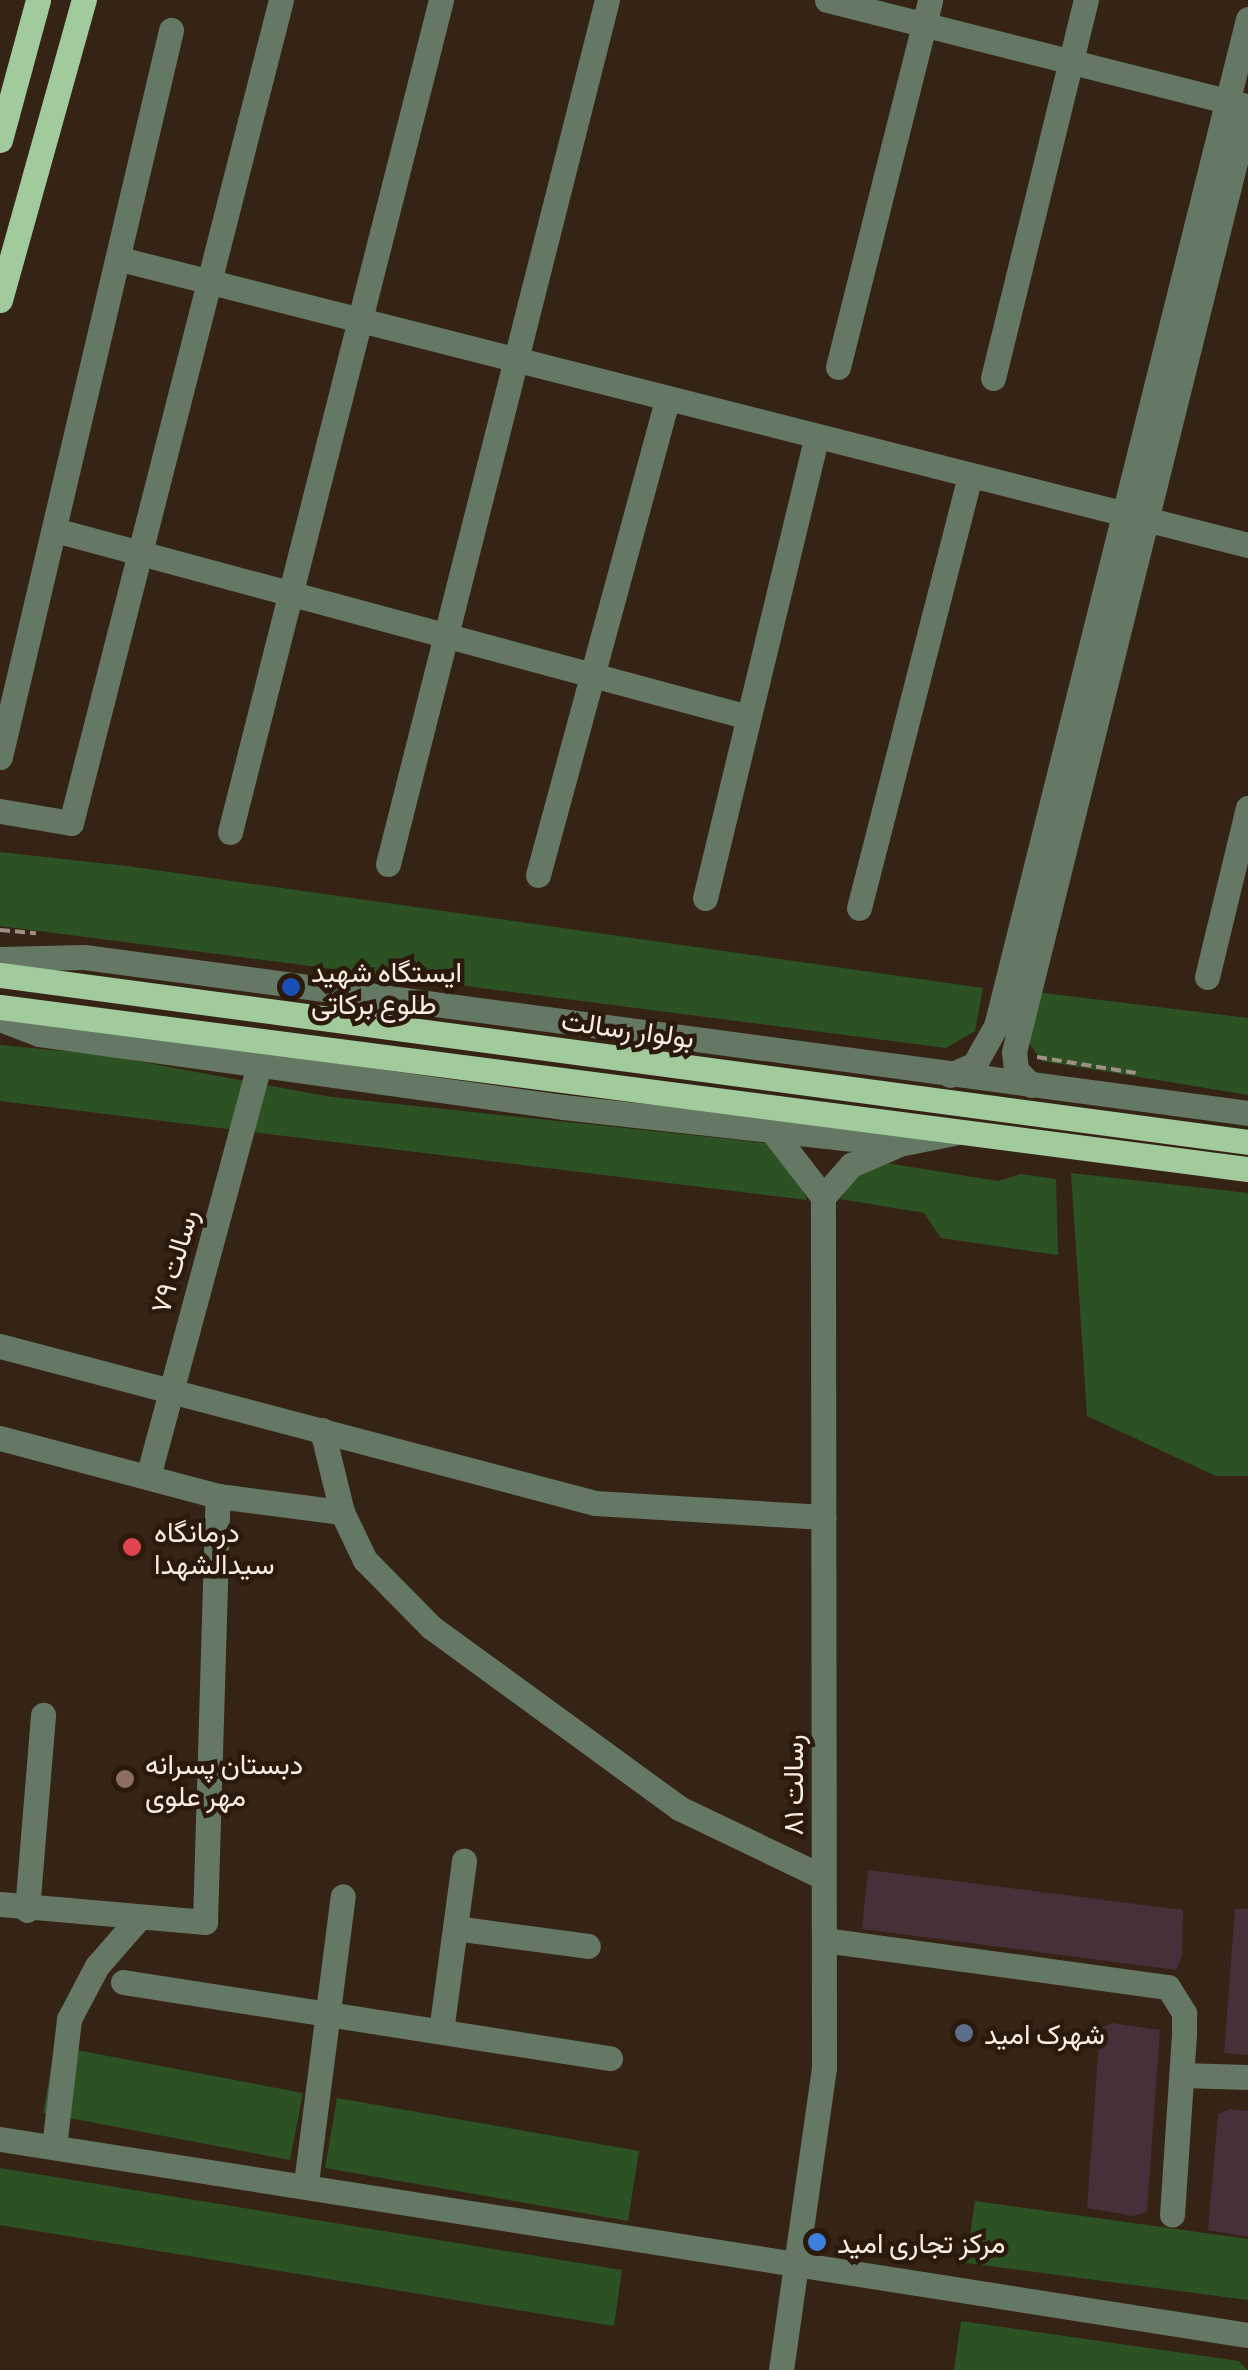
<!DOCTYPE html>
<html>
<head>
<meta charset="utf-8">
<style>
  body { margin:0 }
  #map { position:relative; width:1248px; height:2370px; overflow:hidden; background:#352315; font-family:Barlow,Vazirmatn,sans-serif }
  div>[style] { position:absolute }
  .green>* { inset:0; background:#2c5224 }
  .building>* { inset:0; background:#46303a }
  .path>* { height:4px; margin-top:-2px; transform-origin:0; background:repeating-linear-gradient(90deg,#9f9085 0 10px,transparent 0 15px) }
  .minor>* { height:25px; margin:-12.5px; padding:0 12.5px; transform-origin:12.5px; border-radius:12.5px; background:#657863 }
  .major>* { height:25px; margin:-12.5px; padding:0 12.5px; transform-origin:12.5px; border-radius:12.5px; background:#a1ca9d }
  .dots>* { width:28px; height:28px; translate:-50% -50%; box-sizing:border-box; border:5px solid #2b1a0c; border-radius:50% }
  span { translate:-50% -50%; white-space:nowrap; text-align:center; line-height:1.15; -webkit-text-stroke:9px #2b1a0c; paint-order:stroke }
  .poi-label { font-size:28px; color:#f8ece3 }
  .left { translate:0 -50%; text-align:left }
  .street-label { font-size:28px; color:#f8ece3 }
</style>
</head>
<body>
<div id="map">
  <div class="green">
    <div style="clip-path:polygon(0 852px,127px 866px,983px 988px,975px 1031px,946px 1048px,0 926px)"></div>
    <div style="clip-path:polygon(1036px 992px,1248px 1018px,1248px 1095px,1042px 1061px,1028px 1042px)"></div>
    <div style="clip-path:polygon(0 1045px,104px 1055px,331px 1097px,766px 1143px,793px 1166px,807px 1200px,0 1101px)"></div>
    <div style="clip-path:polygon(886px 1163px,998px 1181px,1020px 1174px,1056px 1179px,1058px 1255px,941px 1238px,924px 1213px,840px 1199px,856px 1176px)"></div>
    <div style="clip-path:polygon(1071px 1173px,1248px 1193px,1248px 1476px,1216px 1476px,1087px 1416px)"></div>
    <div style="clip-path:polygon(55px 2046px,303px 2093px,290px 2160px,43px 2113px)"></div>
    <div style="clip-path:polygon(337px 2098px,639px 2151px,628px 2221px,325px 2168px)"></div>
    <div style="clip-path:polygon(0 2168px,622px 2270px,614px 2326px,0 2225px)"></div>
    <div style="clip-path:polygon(975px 2201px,1248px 2239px,1248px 2300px,966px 2263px)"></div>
    <div style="clip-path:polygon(961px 2321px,1239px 2361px,1247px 2370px,954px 2370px)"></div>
  </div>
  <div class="building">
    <div style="clip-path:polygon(868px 1870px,1183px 1910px,1182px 1956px,1176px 1970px,862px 1929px)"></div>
    <div style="clip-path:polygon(1235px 1909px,1248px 1909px,1248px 2055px,1224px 2053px)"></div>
    <div style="clip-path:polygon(1112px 2023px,1160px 2030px,1147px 2212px,1133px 2216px,1087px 2208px,1100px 2028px)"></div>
    <div style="clip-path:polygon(1230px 2109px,1248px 2111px,1248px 2237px,1208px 2230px,1218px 2114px)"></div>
  </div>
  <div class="path">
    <div style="left:0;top:930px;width:36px;rotate:5deg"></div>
    <div style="left:1037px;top:1057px;width:100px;rotate:9.2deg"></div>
  </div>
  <div class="minor">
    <div style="left:827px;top:0;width:429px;rotate:14.2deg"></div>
    <div style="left:120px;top:259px;width:1164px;rotate:14.23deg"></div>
    <div style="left:838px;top:367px;width:378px;rotate:-75.9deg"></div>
    <div style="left:993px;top:378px;width:389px;rotate:-76.2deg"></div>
    <div style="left:55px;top:530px;width:718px;rotate:15.1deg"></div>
    <div style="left:0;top:757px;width:747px;rotate:-76.76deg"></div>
    <div style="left:0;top:811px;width:72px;rotate:9.6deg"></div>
    <div style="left:71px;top:823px;width:849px;rotate:-75.69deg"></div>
    <div style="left:230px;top:832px;width:858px;rotate:-75.77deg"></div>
    <div style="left:388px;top:864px;width:891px;rotate:-75.78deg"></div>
    <div style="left:538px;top:875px;width:494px;rotate:-74.8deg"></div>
    <div style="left:705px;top:898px;width:475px;rotate:-76.4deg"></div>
    <div style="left:859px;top:908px;width:447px;rotate:-75.6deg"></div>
    <div style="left:0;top:959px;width:84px;rotate:-1.4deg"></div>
    <div style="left:84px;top:957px;width:1174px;rotate:7.63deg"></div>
    <div style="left:1207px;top:977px;width:174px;rotate:-76.4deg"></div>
    <div style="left:0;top:1019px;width:42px;rotate:21deg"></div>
    <div style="left:39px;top:1034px;width:529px;rotate:7.93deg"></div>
    <div style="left:563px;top:1107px;width:338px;rotate:6.3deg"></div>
    <div style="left:899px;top:1144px;width:56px;rotate:-11.3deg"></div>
    <div style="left:950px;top:1075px;width:26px;rotate:-23deg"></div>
    <div style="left:974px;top:1065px;width:45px;rotate:-60.6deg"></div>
    <div style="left:996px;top:1026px;width:1038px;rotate:-75.95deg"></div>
    <div style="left:1031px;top:1085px;width:21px;rotate:-135deg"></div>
    <div style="left:1016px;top:1070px;width:18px;rotate:-96deg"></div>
    <div style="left:1014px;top:1052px;width:971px;rotate:-76.05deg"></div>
    <div style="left:773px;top:1132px;width:82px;rotate:52.4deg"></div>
    <div style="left:823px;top:1197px;width:43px;rotate:-48.8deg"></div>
    <div style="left:851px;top:1165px;width:48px;rotate:-23.4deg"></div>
    <div style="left:0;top:1346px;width:615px;rotate:14.78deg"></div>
    <div style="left:595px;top:1503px;width:229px;rotate:3.5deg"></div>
    <div style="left:322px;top:1430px;width:84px;rotate:76.3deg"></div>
    <div style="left:342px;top:1512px;width:53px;rotate:64.4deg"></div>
    <div style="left:365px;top:1560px;width:94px;rotate:45.4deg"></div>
    <div style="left:431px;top:1627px;width:307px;rotate:36.1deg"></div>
    <div style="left:679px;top:1808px;width:160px;rotate:25.6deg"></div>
    <div style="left:0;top:1438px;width:226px;rotate:14.9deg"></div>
    <div style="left:218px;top:1496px;width:125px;rotate:7.4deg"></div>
    <div style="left:149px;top:1473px;width:423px;rotate:-74.9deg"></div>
    <div style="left:0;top:1904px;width:206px;rotate:5deg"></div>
    <div style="left:205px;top:1922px;width:426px;rotate:-88.3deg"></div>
    <div style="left:27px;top:1910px;width:196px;rotate:-85.3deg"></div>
    <div style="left:455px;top:1928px;width:134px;rotate:7.7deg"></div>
    <div style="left:824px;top:1940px;width:347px;rotate:7.8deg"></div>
    <div style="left:1168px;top:1987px;width:31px;rotate:58deg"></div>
    <div style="left:1184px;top:2013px;width:21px;rotate:90deg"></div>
    <div style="left:1184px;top:2034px;width:181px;rotate:93.8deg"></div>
    <div style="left:123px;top:1982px;width:493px;rotate:8.9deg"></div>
    <div style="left:441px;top:2031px;width:172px;rotate:-82.3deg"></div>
    <div style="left:1182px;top:2075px;width:66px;rotate:1.7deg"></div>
    <div style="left:0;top:2139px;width:1263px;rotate:8.93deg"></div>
    <div style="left:54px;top:2147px;width:129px;rotate:-83.3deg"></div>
    <div style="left:69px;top:2019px;width:60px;rotate:-62.2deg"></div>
    <div style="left:97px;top:1966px;width:64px;rotate:-48.8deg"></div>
    <div style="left:306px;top:2183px;width:289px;rotate:-82.7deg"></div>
    <div style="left:781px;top:2370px;width:305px;rotate:-81.9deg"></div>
    <div style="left:824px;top:2068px;width:871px;rotate:-90.07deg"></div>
  </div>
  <div class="major">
    <div style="left:0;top:140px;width:145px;rotate:-74.8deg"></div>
    <div style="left:0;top:300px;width:312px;rotate:-74.4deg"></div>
    <div style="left:0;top:975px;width:1259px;rotate:7.62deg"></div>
    <div style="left:0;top:1007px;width:1258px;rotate:7.4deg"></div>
  </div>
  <div class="dots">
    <div style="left:291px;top:987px;background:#1a4fb4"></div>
    <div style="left:132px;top:1547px;background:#e0444e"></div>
    <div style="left:125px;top:1779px;background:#8d6e63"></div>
    <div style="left:964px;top:2033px;background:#5c6f8a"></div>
    <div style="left:817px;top:2242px;background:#3f7fe0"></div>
  </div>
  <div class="poi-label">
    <span class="left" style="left:311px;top:987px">ایستگاه شهید<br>طلوع برکاتی</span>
    <span class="left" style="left:154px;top:1547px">درمانگاه<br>سیدالشهدا</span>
    <span class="left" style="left:145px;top:1779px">دبستان پسرانه<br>مهر علوی</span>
    <span class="left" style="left:984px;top:2033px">شهرک امید</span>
    <span class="left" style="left:837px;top:2242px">مرکز تجاری امید</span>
  </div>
  <div class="street-label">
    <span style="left:628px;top:1028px;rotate:8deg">بولوار رسالت</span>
    <span style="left:173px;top:1261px;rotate:-74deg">رسالت ۷۹</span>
    <span style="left:792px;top:1785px;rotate:-90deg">رسالت ۸۱</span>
  </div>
</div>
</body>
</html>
